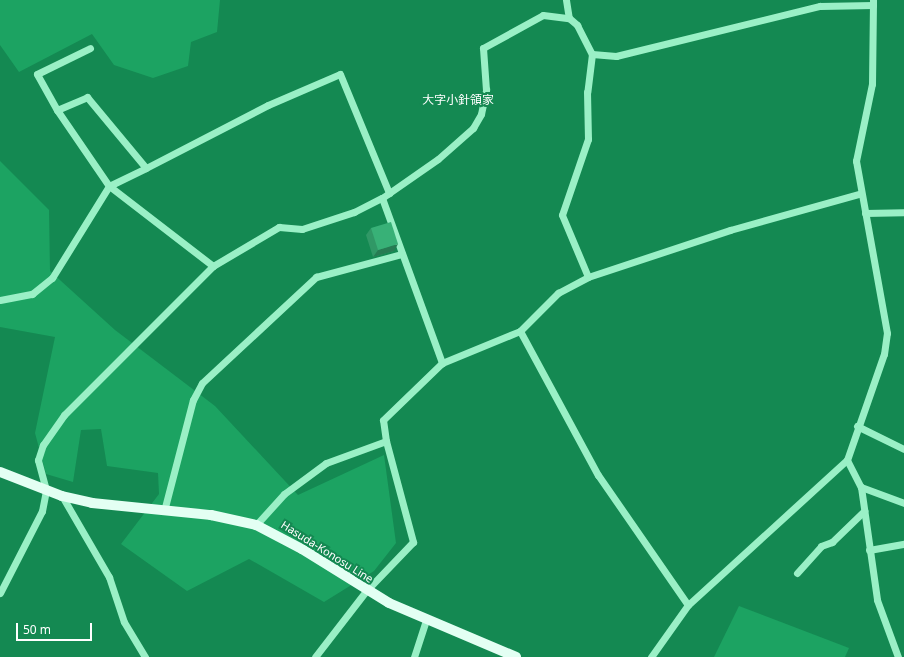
<!DOCTYPE html>
<html>
<head>
<meta charset="utf-8">
<style>
  body { margin:0 }
  #map { position:relative; width:904px; height:657px; overflow:hidden; background:#148952; font-family:"Noto Sans","Noto Sans JP",sans-serif }
  div>[style] { position:absolute }
  .green>* { inset:0; background:#1ca362 }
  .minor>* { height:7px; margin:-3.5px; padding:0 3.5px; transform-origin:3.5px; border-radius:3.5px; background:#9af0c6 }
  .major>* { height:10px; margin:-5px; padding:0 5px; transform-origin:5px; border-radius:5px; background:#e3fff3 }
  .wall>* { inset:0; background:#309866 }
  .shaded-wall>* { inset:0; background:#277c53 }
  .building>* { inset:0; background:#38b177 }
  span { translate:-50% -50%; white-space:nowrap; text-align:center; line-height:1.15; -webkit-text-stroke:4px #148952; paint-order:stroke }
  .street-label { font-size:11px; color:#fff }
  .neighbourhood-label { font-size:12px; color:#fff }
  .scale { position:absolute; left:16px; top:623px; width:76px; height:18px; box-sizing:border-box; border:2px solid #fff; border-top:0; padding-left:5px; font-size:12px; line-height:14px; white-space:nowrap; color:#fff; -webkit-text-stroke:3px #148952; paint-order:stroke }
</style>
</head>
<body>
<div id="map">
  <div class="green">
    <div style="clip-path:polygon(0 0,220px 0,217px 32px,191px 42px,188px 66px,153px 78px,114px 65px,92px 34px,19px 72px,0 45px)"></div>
    <div style="clip-path:polygon(0 161px,49px 210px,50px 271px,115px 330px,215px 406px,298px 495px,384px 455px,396px 543px,374px 571px,324px 602px,249px 559px,187px 591px,121px 544px,159px 494px,158px 473px,107px 466px,101px 429px,81px 430px,73px 482px,46px 474px,35px 433px,55px 337px,0 327px)"></div>
    <div style="clip-path:polygon(739px 606px,849px 648px,845px 657px,714px 657px)"></div>
  </div>
  <div class="minor">
    <div style="left:566px;top:0;width:18px;rotate:81deg"></div>
    <div style="left:592px;top:54px;width:24px;rotate:5deg"></div>
    <div style="left:616px;top:56px;width:210px;rotate:-13.8deg"></div>
    <div style="left:820px;top:6px;width:53px;rotate:-1.1deg"></div>
    <div style="left:57px;top:110px;width:41px;rotate:-119.1deg"></div>
    <div style="left:37px;top:74px;width:59px;rotate:-26.1deg"></div>
    <div style="left:382px;top:198px;width:176px;rotate:70deg"></div>
    <div style="left:865px;top:213px;width:39px;rotate:-1deg"></div>
    <div style="left:213px;top:266px;width:131px;rotate:-142.4deg"></div>
    <div style="left:109px;top:186px;width:92px;rotate:-124.4deg"></div>
    <div style="left:57px;top:110px;width:33px;rotate:-23deg"></div>
    <div style="left:87px;top:97px;width:92px;rotate:50.3deg"></div>
    <div style="left:146px;top:168px;width:137px;rotate:-27.3deg"></div>
    <div style="left:268px;top:105px;width:78px;rotate:-23.3deg"></div>
    <div style="left:340px;top:74px;width:129px;rotate:67.6deg"></div>
    <div style="left:0;top:300px;width:33px;rotate:-11deg"></div>
    <div style="left:32px;top:294px;width:26px;rotate:-39deg"></div>
    <div style="left:52px;top:278px;width:108px;rotate:-58.2deg"></div>
    <div style="left:109px;top:186px;width:41px;rotate:-25.9deg"></div>
    <div style="left:520px;top:331px;width:164px;rotate:61.6deg"></div>
    <div style="left:598px;top:475px;width:158px;rotate:55.3deg"></div>
    <div style="left:857px;top:426px;width:52px;rotate:26.1deg"></div>
    <div style="left:386px;top:441px;width:21px;rotate:-98deg"></div>
    <div style="left:383px;top:420px;width:82px;rotate:-44deg"></div>
    <div style="left:442px;top:363px;width:84px;rotate:-22.3deg"></div>
    <div style="left:520px;top:331px;width:54px;rotate:-45deg"></div>
    <div style="left:558px;top:293px;width:34px;rotate:-28deg"></div>
    <div style="left:588px;top:277px;width:150px;rotate:-18.3deg"></div>
    <div style="left:730px;top:230px;width:134px;rotate:-15.6deg"></div>
    <div style="left:847px;top:460px;width:30px;rotate:63deg"></div>
    <div style="left:861px;top:487px;width:114px;rotate:81.9deg"></div>
    <div style="left:877px;top:600px;width:61px;rotate:69.8deg"></div>
    <div style="left:861px;top:487px;width:46px;rotate:20.4deg"></div>
    <div style="left:62px;top:496px;width:94px;rotate:59.9deg"></div>
    <div style="left:109px;top:577px;width:47px;rotate:71.6deg"></div>
    <div style="left:124px;top:622px;width:41px;rotate:59deg"></div>
    <div style="left:164px;top:511px;width:115px;rotate:-75.4deg"></div>
    <div style="left:193px;top:400px;width:19px;rotate:-62deg"></div>
    <div style="left:202px;top:383px;width:156px;rotate:-42.9deg"></div>
    <div style="left:316px;top:277px;width:89px;rotate:-15deg"></div>
    <div style="left:256px;top:525px;width:42px;rotate:-47.9deg"></div>
    <div style="left:284px;top:494px;width:52px;rotate:-36.4deg"></div>
    <div style="left:326px;top:463px;width:64px;rotate:-20.1deg"></div>
    <div style="left:386px;top:441px;width:105px;rotate:75deg"></div>
    <div style="left:413px;top:542px;width:68px;rotate:133.8deg"></div>
    <div style="left:366px;top:591px;width:83px;rotate:127.7deg"></div>
    <div style="left:869px;top:550px;width:36px;rotate:-10deg"></div>
    <div style="left:797px;top:573px;width:36px;rotate:-48deg"></div>
    <div style="left:821px;top:546px;width:12px;rotate:-20deg"></div>
    <div style="left:832px;top:542px;width:45px;rotate:-44.1deg"></div>
    <div style="left:0;top:593px;width:92px;rotate:-62.9deg"></div>
    <div style="left:42px;top:511px;width:21px;rotate:-79deg"></div>
    <div style="left:46px;top:490px;width:31px;rotate:-105deg"></div>
    <div style="left:38px;top:460px;width:16px;rotate:-72deg"></div>
    <div style="left:43px;top:445px;width:37px;rotate:-55deg"></div>
    <div style="left:64px;top:415px;width:211px;rotate:-45deg"></div>
    <div style="left:213px;top:266px;width:77px;rotate:-30.6deg"></div>
    <div style="left:279px;top:227px;width:23px;rotate:5deg"></div>
    <div style="left:302px;top:229px;width:55px;rotate:-18.1deg"></div>
    <div style="left:354px;top:212px;width:31px;rotate:-27deg"></div>
    <div style="left:382px;top:198px;width:68px;rotate:-34.9deg"></div>
    <div style="left:438px;top:159px;width:47px;rotate:-41.5deg"></div>
    <div style="left:473px;top:128px;width:16px;rotate:-60deg"></div>
    <div style="left:481px;top:114px;width:25px;rotate:-78deg"></div>
    <div style="left:486px;top:90px;width:42px;rotate:-94.1deg"></div>
    <div style="left:483px;top:48px;width:68px;rotate:-28.8deg"></div>
    <div style="left:543px;top:15px;width:26px;rotate:7deg"></div>
    <div style="left:569px;top:18px;width:11px;rotate:41deg"></div>
    <div style="left:577px;top:25px;width:33px;rotate:63deg"></div>
    <div style="left:592px;top:54px;width:38px;rotate:97deg"></div>
    <div style="left:587px;top:92px;width:47px;rotate:88.8deg"></div>
    <div style="left:588px;top:139px;width:80px;rotate:108.9deg"></div>
    <div style="left:562px;top:215px;width:67px;rotate:67.2deg"></div>
    <div style="left:414px;top:657px;width:39px;rotate:-72deg"></div>
    <div style="left:651px;top:657px;width:64px;rotate:-54.6deg"></div>
    <div style="left:688px;top:605px;width:215px;rotate:-42.4deg"></div>
    <div style="left:847px;top:460px;width:112px;rotate:-70.8deg"></div>
    <div style="left:884px;top:354px;width:21px;rotate:-82deg"></div>
    <div style="left:887px;top:333px;width:175px;rotate:-100.2deg"></div>
    <div style="left:856px;top:161px;width:79px;rotate:-78.3deg"></div>
    <div style="left:872px;top:84px;width:84px;rotate:-89.3deg"></div>
  </div>
  <div class="major">
    <div style="left:0;top:472px;width:66px;rotate:21.2deg"></div>
    <div style="left:62px;top:496px;width:31px;rotate:13deg"></div>
    <div style="left:92px;top:503px;width:120px;rotate:5.8deg"></div>
    <div style="left:211px;top:515px;width:46px;rotate:12.5deg"></div>
    <div style="left:256px;top:525px;width:52px;rotate:27.6deg"></div>
    <div style="left:302px;top:549px;width:102px;rotate:31.8deg"></div>
    <div style="left:389px;top:603px;width:138px;rotate:23deg"></div>
  </div>
  <div class="wall">
    <div style="clip-path:polygon(371px 228px,394px 251px,373px 257px,366px 235px)"></div>
  </div>
  <div class="shaded-wall">
    <div style="clip-path:polygon(398px 244px,394px 251px,373px 257px,378px 250px)"></div>
  </div>
  <div class="building">
    <div style="clip-path:polygon(391px 222px,398px 244px,378px 250px,371px 228px)"></div>
  </div>
  <div class="street-label">
    <span style="left:327px;top:552px;rotate:32deg">Hasuda-Konosu Line</span>
  </div>
  <div class="neighbourhood-label">
    <span style="left:458px;top:100px">大字小針領家</span>
  </div>
  <div class="scale">50 m</div>
</div>
</body>
</html>
